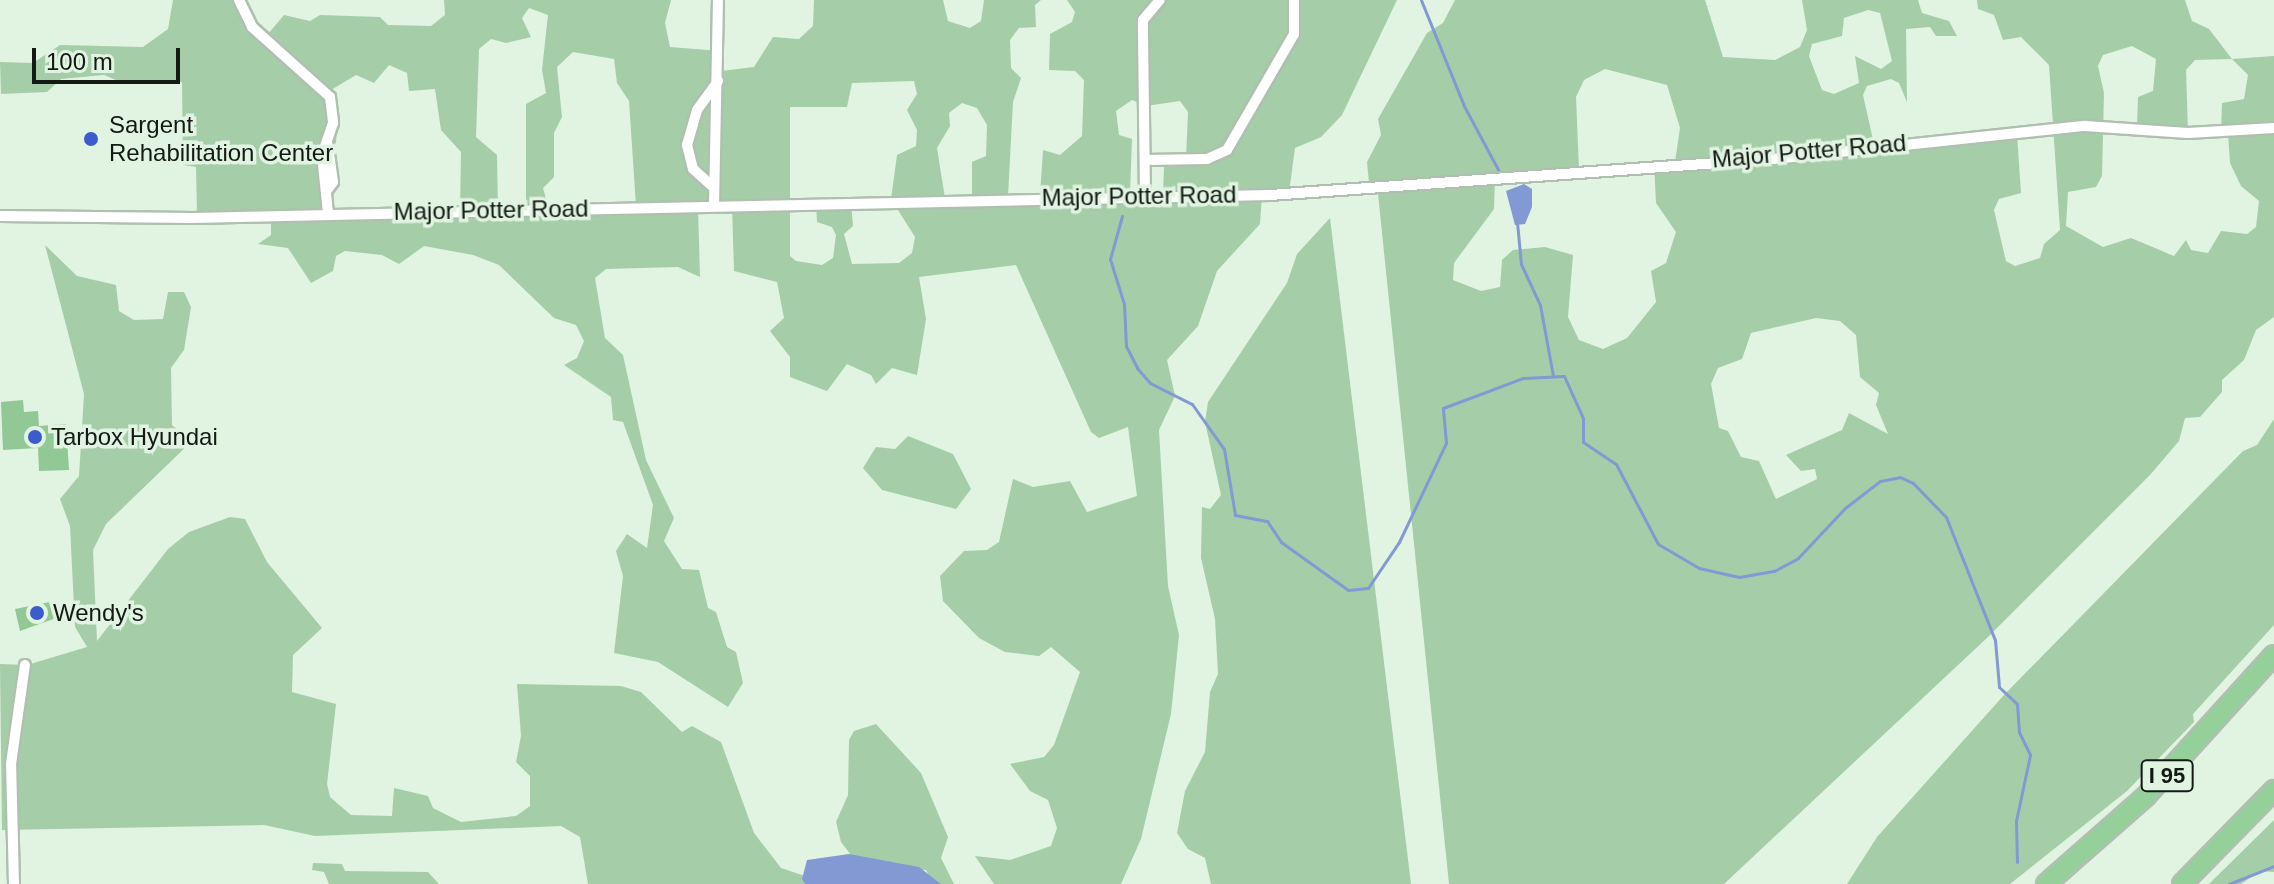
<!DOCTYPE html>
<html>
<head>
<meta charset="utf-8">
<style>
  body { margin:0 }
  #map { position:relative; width:2274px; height:884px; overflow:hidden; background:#e1f3e1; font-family:Helvetica,sans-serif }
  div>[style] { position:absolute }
  .green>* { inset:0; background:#a5cea8 }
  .water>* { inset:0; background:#8399d4 }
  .stream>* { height:3px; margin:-1.5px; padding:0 1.5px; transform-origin:1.5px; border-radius:1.5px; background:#8399d4 }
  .building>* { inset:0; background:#91c895 }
  .roads { filter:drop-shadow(2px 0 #afc0b0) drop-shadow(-2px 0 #afc0b0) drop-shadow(0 2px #afc0b0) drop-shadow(0 -2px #afc0b0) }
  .street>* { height:10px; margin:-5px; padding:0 5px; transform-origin:5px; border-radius:5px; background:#fff }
  .highway>* { height:18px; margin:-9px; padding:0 9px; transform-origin:9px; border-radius:9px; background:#95cf9a }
  .dots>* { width:22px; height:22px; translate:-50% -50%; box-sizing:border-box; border:4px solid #e1f3e1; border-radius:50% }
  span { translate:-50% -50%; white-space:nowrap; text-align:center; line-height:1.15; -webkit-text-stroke:7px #e1f3e1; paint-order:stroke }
  .shield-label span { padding:2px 6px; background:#e1f3e1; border:2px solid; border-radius:6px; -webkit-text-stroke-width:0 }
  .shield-label { font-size:22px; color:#131a14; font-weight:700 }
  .poi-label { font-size:24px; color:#131a14 }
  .left { translate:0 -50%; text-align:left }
  .street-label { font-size:24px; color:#131a14 }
  .scale { position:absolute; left:32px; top:48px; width:148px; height:36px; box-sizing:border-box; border:4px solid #131a14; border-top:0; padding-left:10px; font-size:24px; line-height:28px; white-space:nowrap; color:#131a14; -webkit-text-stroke:6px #e1f3e1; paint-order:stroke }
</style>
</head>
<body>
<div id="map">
  <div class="green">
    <div style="clip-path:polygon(evenodd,173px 0,240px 0,248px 17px,268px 34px,284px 15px,310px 21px,320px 15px,380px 17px,388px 25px,431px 26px,445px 15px,444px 0,671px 0,665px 23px,670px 47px,720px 51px,721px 71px,754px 67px,773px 37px,799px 39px,813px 26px,814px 0,943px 0,948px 21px,970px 28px,981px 21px,984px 0,1041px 0,1035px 5px,1036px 27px,1019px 28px,1010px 40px,1011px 68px,1021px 78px,1013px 102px,1008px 196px,1040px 195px,1043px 150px,1060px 155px,1082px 136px,1084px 80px,1075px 71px,1049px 70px,1050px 34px,1072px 22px,1075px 12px,1067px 0,1397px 0,1342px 115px,1321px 137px,1295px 148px,1289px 193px,1262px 195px,1260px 224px,1217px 271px,1198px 326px,1167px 360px,1175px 396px,1159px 430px,1168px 586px,1179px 635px,1171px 714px,1141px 839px,1121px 884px,994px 884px,975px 856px,1010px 860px,1051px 846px,1057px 828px,1048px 800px,1030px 791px,1010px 764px,1044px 757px,1054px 745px,1080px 672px,1051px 647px,1039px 656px,1005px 652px,979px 638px,943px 601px,940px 576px,964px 551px,987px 550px,999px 542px,1013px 479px,1033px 487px,1070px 481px,1087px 512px,1137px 496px,1128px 427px,1099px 438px,1091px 432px,1016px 265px,919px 277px,926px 319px,917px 375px,892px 368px,876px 384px,871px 375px,847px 364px,827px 391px,790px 377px,790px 357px,770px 331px,784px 318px,777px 282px,734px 271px,732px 206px,698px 207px,700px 277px,678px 267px,606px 269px,595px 278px,605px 338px,623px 355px,646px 460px,674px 518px,664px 541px,682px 569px,699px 570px,708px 608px,716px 612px,727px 647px,736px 652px,743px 683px,728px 707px,658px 662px,614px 653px,623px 576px,616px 551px,627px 534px,647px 548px,653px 505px,623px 422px,613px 420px,611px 397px,564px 365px,577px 358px,584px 341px,576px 325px,554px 318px,499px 265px,473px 255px,424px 246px,399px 264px,382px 255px,345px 251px,336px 256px,333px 271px,311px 283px,288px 248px,258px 244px,271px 235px,271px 216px,197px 216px,196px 167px,183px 165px,182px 82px,123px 83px,104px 75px,61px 79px,47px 92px,1px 94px,0 62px,33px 63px,60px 45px,143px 47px,168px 29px,173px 0,529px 8px,548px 15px,542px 70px,546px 93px,526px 104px,526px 208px,498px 209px,497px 155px,476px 137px,479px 49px,491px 39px,506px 43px,531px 37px,522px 18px,529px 8px,173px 0,573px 52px,614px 59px,617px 83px,629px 101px,636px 206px,548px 206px,543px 188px,554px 177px,554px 133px,562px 117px,557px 67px,573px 52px,173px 0,389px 65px,407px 73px,409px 91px,435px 89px,441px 130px,461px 152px,460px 210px,333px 211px,337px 121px,331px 90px,356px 75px,374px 83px,389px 65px,173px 0,914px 81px,917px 94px,907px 110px,917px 130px,916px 146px,897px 155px,891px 199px,915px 237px,912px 253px,899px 263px,852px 264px,844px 234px,853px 226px,851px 202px,816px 203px,817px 222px,832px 227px,836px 235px,833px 258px,822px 265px,796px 261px,790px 256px,790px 107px,847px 107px,852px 83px,914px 81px,173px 0,1132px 100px,1146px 106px,1180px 101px,1188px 112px,1186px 158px,1181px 166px,1164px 167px,1163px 194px,1130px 194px,1132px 139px,1119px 135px,1116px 111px,1132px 100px,173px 0,962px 103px,977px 108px,987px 125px,986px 156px,972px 162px,972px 197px,945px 198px,937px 148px,950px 126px,949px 113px,962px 103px)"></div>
    <div style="clip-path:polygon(evenodd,1455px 0,1705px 0,1723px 57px,1775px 60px,1800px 47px,1807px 30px,1802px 0,1918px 0,1922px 13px,1949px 21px,1957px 36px,1936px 36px,1930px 27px,1906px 29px,1907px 102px,1899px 83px,1891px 79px,1867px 86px,1863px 95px,1874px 144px,2017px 134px,2021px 193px,1999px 199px,1994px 210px,2006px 261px,2015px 266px,2040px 258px,2044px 244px,2060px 230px,2049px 65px,2021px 37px,2003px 40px,1994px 15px,1978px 9px,1977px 0,2185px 0,2192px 21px,2209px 29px,2232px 59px,2274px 56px,2274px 317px,2256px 330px,2244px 360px,2222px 380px,2222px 392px,2200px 417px,2185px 418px,2179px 441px,2150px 475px,1988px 637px,1724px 884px,1449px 884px,1377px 184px,1369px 183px,1367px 162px,1381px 135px,1378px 119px,1427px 33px,1443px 23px,1455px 0,1868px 10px,1880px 13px,1892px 61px,1881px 69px,1855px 56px,1859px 83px,1834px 94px,1822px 90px,1809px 56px,1812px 44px,1842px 36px,1844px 18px,1868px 10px,1455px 0,2132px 46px,2156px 59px,2153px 91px,2138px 97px,2137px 127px,2188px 131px,2186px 70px,2195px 60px,2232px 59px,2248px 75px,2244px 99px,2222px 103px,2221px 131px,2228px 134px,2230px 163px,2241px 186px,2259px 201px,2256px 227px,2247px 234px,2221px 231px,2208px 253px,2191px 250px,2186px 240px,2174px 256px,2131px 238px,2103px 247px,2066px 226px,2068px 192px,2096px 187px,2102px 176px,2104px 93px,2098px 66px,2103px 55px,2132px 46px,1455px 0,1605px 69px,1667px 85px,1680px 128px,1675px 162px,1654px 163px,1656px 203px,1676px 232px,1666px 263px,1651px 271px,1656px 302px,1627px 338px,1603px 349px,1579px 340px,1568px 317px,1573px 255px,1545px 247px,1513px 250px,1502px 260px,1500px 287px,1481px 291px,1453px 280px,1454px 263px,1494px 209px,1495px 177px,1579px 170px,1576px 97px,1584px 80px,1605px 69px,1455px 0,1816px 318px,1840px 321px,1856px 335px,1860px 377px,1879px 393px,1876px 405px,1888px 434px,1849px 413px,1842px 430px,1786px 455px,1801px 471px,1815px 469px,1817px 479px,1776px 499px,1759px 461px,1741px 457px,1728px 431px,1719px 428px,1711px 384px,1718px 368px,1742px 359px,1751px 333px,1816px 318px)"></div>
    <div style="clip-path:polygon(1330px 218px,1411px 884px,1211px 884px,1205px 858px,1188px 849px,1177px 833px,1185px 791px,1205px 752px,1210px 692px,1218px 674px,1215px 619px,1201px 558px,1202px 507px,1210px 509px,1221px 495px,1205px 422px,1208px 402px,1287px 283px,1297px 254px)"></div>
    <div style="clip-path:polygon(45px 245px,77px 276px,116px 285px,119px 311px,134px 320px,163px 319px,168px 292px,184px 292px,191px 307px,184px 350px,171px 368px,172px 425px,191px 442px,106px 524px,93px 550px,97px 641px,168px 549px,189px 532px,230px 517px,245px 519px,267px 562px,322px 628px,293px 655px,292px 692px,336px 704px,327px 784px,330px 797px,351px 815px,392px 816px,394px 788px,428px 796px,433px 808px,461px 822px,516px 816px,530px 806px,530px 776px,516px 762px,521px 736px,517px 684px,621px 686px,641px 692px,682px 732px,692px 726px,721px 742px,754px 833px,781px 868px,805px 876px,806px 884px,588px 884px,580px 837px,561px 826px,315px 836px,264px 825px,2px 830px,0 664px,27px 665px,87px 647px,75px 627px,70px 526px,60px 499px,79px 476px,84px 394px)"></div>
    <div style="clip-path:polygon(2274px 419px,2274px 625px,2193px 714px,2194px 722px,2127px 791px,2010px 884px,1847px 884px,1877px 837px,2004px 695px,2243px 451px,2257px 445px)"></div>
    <div style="clip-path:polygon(908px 436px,953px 454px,971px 489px,956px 509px,882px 490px,863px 468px,876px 447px,895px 449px)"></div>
    <div style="clip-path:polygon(876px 724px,921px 773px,948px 837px,941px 858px,954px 884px,933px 884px,926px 870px,898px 871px,851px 855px,841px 842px,836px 822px,848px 795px,849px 740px,854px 731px)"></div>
    <div style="clip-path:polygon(2274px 820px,2274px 872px,2260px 871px,2241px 884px,2209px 884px)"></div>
    <div style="clip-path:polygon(313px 863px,342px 864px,345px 871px,428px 872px,439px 884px,329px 884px,324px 872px,312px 870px)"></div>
  </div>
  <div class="water">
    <div style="clip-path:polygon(1524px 184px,1532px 189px,1532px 207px,1525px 224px,1515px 225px,1506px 191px)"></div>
    <div style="clip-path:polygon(849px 854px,919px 867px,941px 884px,805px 884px,802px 879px,807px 860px)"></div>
  </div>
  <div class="stream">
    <div style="left:1421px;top:0;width:114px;rotate:67.9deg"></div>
    <div style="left:1464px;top:106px;width:78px;rotate:61.8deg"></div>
    <div style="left:1122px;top:216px;width:45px;rotate:105.6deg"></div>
    <div style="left:1110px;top:259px;width:47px;rotate:72.7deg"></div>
    <div style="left:1124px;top:304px;width:42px;rotate:87.3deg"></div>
    <div style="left:1126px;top:346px;width:25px;rotate:63deg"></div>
    <div style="left:1137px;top:368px;width:20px;rotate:49deg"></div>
    <div style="left:1150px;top:383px;width:47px;rotate:26.6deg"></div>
    <div style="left:1192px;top:404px;width:55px;rotate:54.6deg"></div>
    <div style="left:1224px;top:449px;width:67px;rotate:80.5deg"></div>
    <div style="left:1235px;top:515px;width:33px;rotate:11deg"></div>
    <div style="left:1267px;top:521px;width:25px;rotate:56deg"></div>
    <div style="left:1281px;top:542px;width:82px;rotate:35.6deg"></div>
    <div style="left:1348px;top:590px;width:20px;rotate:-6deg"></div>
    <div style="left:1368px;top:588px;width:55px;rotate:-56deg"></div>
    <div style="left:1399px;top:542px;width:110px;rotate:-64.6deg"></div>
    <div style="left:1446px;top:443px;width:35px;rotate:-95deg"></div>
    <div style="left:1443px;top:408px;width:85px;rotate:-20.6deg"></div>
    <div style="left:1523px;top:378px;width:41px;rotate:-2.8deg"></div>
    <div style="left:1564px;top:376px;width:46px;rotate:65.7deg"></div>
    <div style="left:1583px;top:418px;width:24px;rotate:90deg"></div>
    <div style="left:1583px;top:442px;width:40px;rotate:34deg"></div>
    <div style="left:1616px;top:464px;width:90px;rotate:62.3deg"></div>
    <div style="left:1658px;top:544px;width:48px;rotate:30.3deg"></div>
    <div style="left:1699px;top:568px;width:41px;rotate:12.7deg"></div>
    <div style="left:1739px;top:577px;width:36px;rotate:-10deg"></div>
    <div style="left:1774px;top:571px;width:27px;rotate:-28deg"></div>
    <div style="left:1798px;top:558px;width:69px;rotate:-46.8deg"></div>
    <div style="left:1845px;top:508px;width:44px;rotate:-37.6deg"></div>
    <div style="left:1880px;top:481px;width:20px;rotate:-11deg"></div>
    <div style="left:1900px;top:477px;width:14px;rotate:25deg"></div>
    <div style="left:1913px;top:483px;width:47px;rotate:45.9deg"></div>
    <div style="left:1946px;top:517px;width:132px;rotate:68.3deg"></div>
    <div style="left:1995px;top:640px;width:47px;rotate:85.1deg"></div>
    <div style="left:1999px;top:687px;width:25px;rotate:43deg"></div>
    <div style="left:2017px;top:704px;width:28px;rotate:86deg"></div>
    <div style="left:2019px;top:732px;width:25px;rotate:64deg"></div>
    <div style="left:2030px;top:755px;width:67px;rotate:102deg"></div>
    <div style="left:2016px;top:821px;width:41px;rotate:88.6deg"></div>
    <div style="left:1517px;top:222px;width:42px;rotate:84.6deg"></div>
    <div style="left:1521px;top:264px;width:45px;rotate:65.1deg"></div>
    <div style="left:1540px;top:305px;width:72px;rotate:79.6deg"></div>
    <div style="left:2229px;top:884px;width:48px;rotate:-21.8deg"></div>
  </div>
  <div class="building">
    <div style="clip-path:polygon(23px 400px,24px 412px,38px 411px,39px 426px,66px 424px,69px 470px,39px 471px,38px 448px,3px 450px,1px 402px)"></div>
    <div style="clip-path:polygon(55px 601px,59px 617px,20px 631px,15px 609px)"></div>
  </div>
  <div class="roads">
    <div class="street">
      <div style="left:239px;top:0;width:30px;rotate:64deg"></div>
      <div style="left:252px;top:27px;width:105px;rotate:41.9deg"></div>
      <div style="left:330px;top:97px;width:26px;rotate:83deg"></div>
      <div style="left:333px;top:123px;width:34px;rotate:109deg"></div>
      <div style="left:322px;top:155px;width:58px;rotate:84.1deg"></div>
      <div style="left:1146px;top:160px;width:61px;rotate:-0.9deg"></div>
      <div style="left:1207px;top:159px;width:22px;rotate:-24deg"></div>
      <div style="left:1227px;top:150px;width:134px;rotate:-60deg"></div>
      <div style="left:1294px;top:34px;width:34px;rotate:-90deg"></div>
      <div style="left:712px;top:186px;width:25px;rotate:-138deg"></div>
      <div style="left:693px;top:169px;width:25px;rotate:-104deg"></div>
      <div style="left:687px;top:145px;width:36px;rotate:-74deg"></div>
      <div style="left:697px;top:110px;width:36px;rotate:-54deg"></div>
      <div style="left:327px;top:190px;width:10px;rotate:-53deg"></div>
      <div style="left:333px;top:182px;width:37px;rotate:-98deg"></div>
      <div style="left:1145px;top:196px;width:176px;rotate:-90.7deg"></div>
      <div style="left:1143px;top:20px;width:26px;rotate:-50deg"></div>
      <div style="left:714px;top:206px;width:206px;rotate:-88.9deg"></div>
      <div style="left:0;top:216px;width:192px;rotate:0.6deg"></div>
      <div style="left:192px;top:218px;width:1078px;rotate:-1.22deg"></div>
      <div style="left:1270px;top:195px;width:505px;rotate:-4.09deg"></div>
      <div style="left:1774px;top:159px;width:313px;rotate:-6.1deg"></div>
      <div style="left:2085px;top:126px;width:103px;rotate:3.9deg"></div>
      <div style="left:2188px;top:133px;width:86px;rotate:-3.3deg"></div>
      <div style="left:14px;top:884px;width:120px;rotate:-91.4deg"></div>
      <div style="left:11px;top:764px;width:100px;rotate:-82deg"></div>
    </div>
    <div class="highway">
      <div style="left:2046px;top:884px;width:133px;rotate:-41.3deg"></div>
      <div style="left:2146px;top:796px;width:190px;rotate:-47.8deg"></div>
      <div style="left:2182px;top:884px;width:132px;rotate:-45.6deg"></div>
    </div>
  </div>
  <div class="dots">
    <div style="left:91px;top:139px;background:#3c5bcd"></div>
    <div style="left:35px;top:437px;background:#3c5bcd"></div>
    <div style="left:37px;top:613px;background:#3c5bcd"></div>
  </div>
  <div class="shield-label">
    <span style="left:2167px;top:776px">I 95</span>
  </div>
  <div class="poi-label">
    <span class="left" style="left:109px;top:139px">Sargent<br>Rehabilitation Center</span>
    <span class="left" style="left:51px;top:437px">Tarbox Hyundai</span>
    <span class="left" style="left:53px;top:613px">Wendy's</span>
  </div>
  <div class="street-label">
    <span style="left:1809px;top:151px;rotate:-5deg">Major Potter Road</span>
    <span style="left:1139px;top:196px;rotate:-1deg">Major Potter Road</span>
    <span style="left:491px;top:210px;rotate:-1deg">Major Potter Road</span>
  </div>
  <div class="scale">100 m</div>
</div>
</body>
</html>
